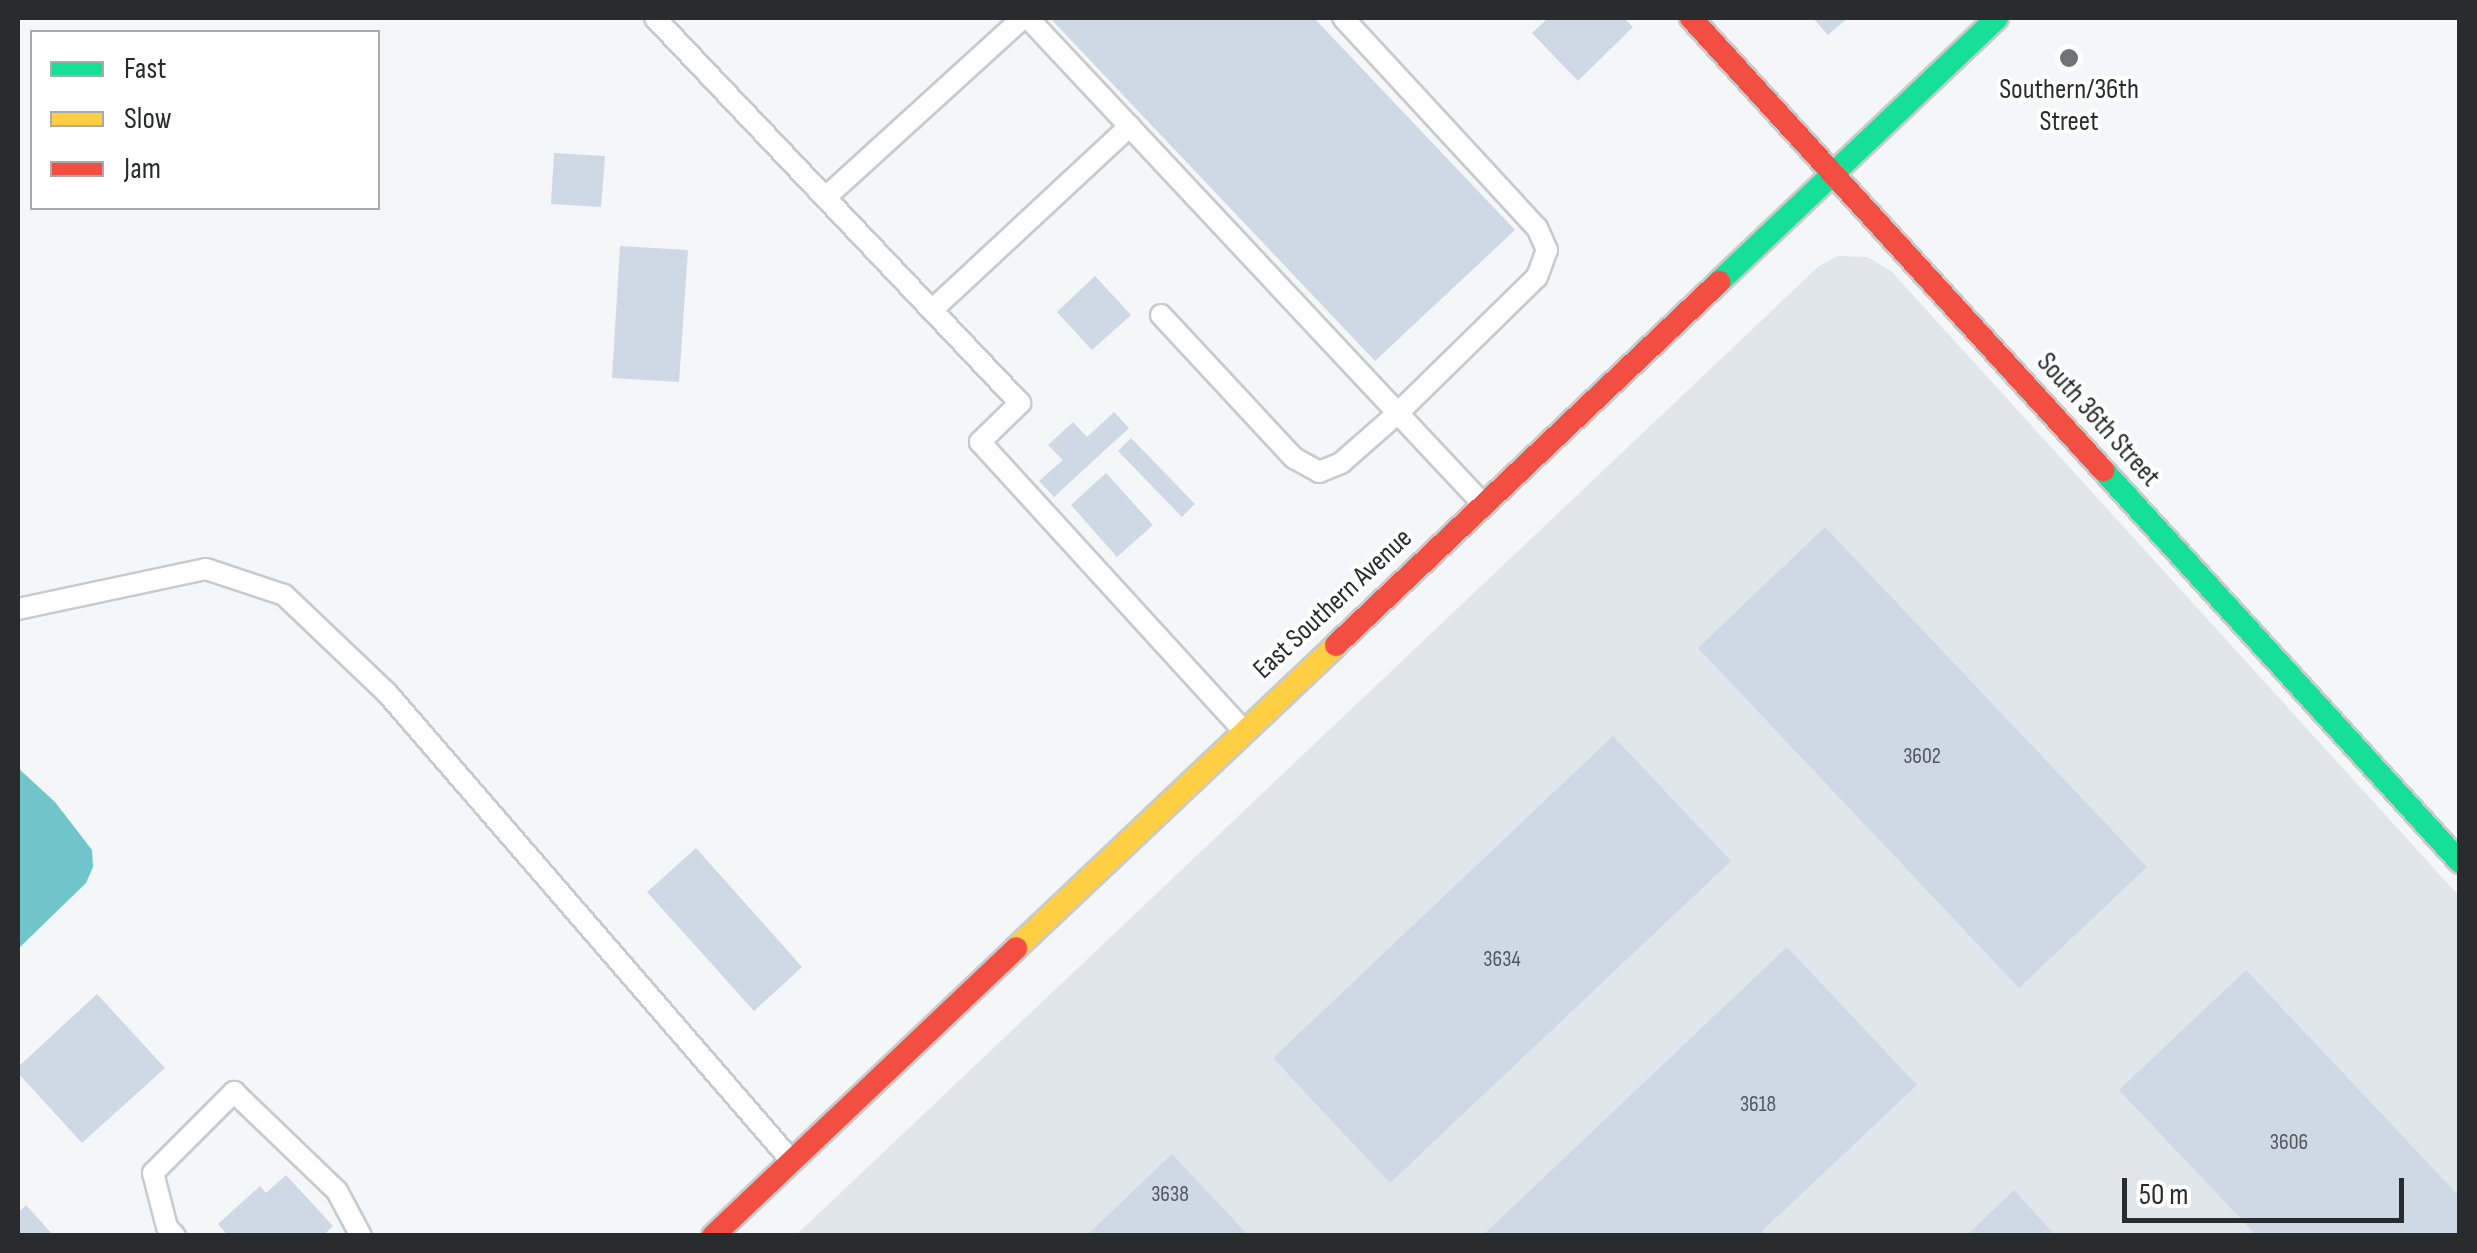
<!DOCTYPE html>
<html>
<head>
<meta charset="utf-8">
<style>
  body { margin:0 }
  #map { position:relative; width:2477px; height:1253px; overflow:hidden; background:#f5f6f7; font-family:"Sofia Sans Condensed",sans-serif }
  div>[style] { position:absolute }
  .built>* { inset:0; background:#e1e6ea }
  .water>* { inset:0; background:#70c5ca }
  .building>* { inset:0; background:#ced9e5 }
  .roads { filter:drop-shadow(2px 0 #c9cacb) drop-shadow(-2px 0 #c9cacb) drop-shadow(0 2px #c9cacb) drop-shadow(0 -2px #c9cacb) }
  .lane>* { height:20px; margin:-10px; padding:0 10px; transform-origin:10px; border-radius:10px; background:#fefefe }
  .fast>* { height:22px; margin:-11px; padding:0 11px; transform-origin:11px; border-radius:11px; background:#16e098 }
  .slow>* { height:22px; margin:-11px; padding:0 11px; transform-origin:11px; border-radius:11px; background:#ffcf43 }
  .jam>* { height:22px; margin:-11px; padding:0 11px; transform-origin:11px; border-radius:11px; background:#f24e42 }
  .dots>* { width:28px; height:28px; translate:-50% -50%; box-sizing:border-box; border:5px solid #fff; border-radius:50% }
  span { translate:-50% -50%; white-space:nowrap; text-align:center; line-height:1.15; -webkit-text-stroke:8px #fff; paint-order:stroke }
  .number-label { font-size:22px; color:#53565a }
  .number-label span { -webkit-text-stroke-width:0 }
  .poi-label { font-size:28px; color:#2a2b2c }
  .street-label { font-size:28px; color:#2a2b2c }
  .frame { position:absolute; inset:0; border:20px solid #2a2b2c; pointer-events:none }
  .legend { position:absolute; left:30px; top:30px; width:350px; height:180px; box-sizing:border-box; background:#fff; border:2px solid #aaaaab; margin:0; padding:12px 18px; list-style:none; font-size:30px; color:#2a2b2c }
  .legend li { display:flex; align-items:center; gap:20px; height:50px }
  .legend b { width:50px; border:2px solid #aaaaab }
  .scale { position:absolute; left:2122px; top:1178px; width:282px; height:45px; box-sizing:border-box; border:5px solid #2a2b2c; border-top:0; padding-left:12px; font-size:30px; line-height:35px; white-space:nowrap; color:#2a2b2c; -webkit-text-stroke:8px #fff; paint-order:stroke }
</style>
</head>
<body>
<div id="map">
  <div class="built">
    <div style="clip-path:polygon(1838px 256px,1867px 257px,1891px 271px,2459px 896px,2459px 1235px,795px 1236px,1819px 266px)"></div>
  </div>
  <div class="water">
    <div style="clip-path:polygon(18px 768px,55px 802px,92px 850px,93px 867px,86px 883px,18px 949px)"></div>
  </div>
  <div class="building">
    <div style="clip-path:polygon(1050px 18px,1314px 18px,1515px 230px,1375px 361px)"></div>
    <div style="clip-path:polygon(1548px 18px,1624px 18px,1633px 27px,1578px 81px,1532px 33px)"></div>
    <div style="clip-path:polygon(1813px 18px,1848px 18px,1828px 35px)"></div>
    <div style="clip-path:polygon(2074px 49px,2078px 54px,2067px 66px,2062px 61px)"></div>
    <div style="clip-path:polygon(554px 153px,605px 156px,601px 207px,551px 204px)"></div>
    <div style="clip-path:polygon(620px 246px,688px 250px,679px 382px,612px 378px)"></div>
    <div style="clip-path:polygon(1095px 276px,1131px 315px,1092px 350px,1057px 312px)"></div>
    <div style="clip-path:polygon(1114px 412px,1129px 428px,1054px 497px,1039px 481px,1063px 460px,1048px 445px,1073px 422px,1087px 437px)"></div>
    <div style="clip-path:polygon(1131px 438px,1195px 504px,1182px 517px,1118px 451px)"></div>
    <div style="clip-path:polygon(1106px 473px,1153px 525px,1117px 557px,1071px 505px)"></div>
    <div style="clip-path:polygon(1825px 527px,2147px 867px,2019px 988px,1698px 648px)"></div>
    <div style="clip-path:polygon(1613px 736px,1731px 861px,1390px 1183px,1273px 1058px)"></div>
    <div style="clip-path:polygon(696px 848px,802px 967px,754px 1011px,647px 892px)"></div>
    <div style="clip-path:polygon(1787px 947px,1917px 1085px,1762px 1231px,1766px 1236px,1482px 1236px)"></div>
    <div style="clip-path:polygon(2246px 970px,2460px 1197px,2460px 1236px,2257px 1236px,2119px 1090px)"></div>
    <div style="clip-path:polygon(97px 994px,165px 1068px,82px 1143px,18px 1073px,18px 1067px)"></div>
    <div style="clip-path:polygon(1172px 1154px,1249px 1236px,1086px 1236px)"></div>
    <div style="clip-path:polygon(286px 1175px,333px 1226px,323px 1236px,228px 1236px,218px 1224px,260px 1186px,266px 1193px)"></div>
    <div style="clip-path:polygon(2014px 1190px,2056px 1236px,1966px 1236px)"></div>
    <div style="clip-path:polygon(26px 1205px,54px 1236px,18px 1236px,18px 1213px)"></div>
  </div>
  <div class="roads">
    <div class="lane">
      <div style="left:655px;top:18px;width:531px;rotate:46.53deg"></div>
      <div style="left:1020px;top:403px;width:56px;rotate:135.7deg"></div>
      <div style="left:980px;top:442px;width:389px;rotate:47.6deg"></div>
      <div style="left:1028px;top:18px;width:663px;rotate:46.89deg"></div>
      <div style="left:826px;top:197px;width:266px;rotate:-42.3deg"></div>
      <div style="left:932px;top:310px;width:270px;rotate:-42.9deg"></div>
      <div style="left:1161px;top:315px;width:195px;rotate:47.1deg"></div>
      <div style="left:1294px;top:458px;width:29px;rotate:29deg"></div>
      <div style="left:1319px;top:472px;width:24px;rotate:-22deg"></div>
      <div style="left:1341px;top:463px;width:77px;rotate:-41.3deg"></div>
      <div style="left:1399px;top:412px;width:193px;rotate:-44.4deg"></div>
      <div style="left:1537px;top:277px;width:29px;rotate:-70deg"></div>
      <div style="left:1547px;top:250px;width:24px;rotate:-114deg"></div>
      <div style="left:1537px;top:228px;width:286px;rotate:-132.7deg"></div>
      <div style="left:18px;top:609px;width:192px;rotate:-12deg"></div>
      <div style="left:206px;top:569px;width:82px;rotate:18.4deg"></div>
      <div style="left:284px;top:595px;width:142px;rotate:43.6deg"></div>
      <div style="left:387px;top:693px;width:616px;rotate:49.15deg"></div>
      <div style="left:175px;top:1236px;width:12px;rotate:-132deg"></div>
      <div style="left:167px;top:1227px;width:56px;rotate:-104.5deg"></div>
      <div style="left:153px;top:1173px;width:115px;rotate:-45deg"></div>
      <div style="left:234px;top:1092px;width:143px;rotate:43.9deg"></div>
      <div style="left:337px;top:1191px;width:51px;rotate:61.9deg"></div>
    </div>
    <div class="fast">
      <div style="left:1719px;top:282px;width:383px;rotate:-43.5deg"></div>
      <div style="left:2103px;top:470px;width:530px;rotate:47.68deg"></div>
    </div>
    <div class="slow">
      <div style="left:1016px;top:948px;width:441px;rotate:-43.4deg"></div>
    </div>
    <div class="jam">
      <div style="left:1691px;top:18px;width:612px;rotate:47.65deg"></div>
      <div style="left:1336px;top:645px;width:528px;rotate:-43.46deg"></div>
      <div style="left:713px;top:1236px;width:418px;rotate:-43.5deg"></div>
    </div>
  </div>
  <div class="dots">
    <div style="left:2069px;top:58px;background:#717273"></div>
  </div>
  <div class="number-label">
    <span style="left:1922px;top:757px">3602</span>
    <span style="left:1502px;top:960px">3634</span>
    <span style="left:1758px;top:1105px">3618</span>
    <span style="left:2289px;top:1143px">3606</span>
    <span style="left:1170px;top:1195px">3638</span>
  </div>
  <div class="poi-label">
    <span style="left:2069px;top:106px">Southern/36th<br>Street</span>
  </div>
  <div class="street-label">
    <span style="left:2098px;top:420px;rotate:48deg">South 36th Street</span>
    <span style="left:1333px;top:604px;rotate:-43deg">East Southern Avenue</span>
  </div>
  <div class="frame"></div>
  <ul class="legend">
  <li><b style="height:12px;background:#16e098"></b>Fast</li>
  <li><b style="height:12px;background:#ffcf43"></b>Slow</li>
  <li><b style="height:12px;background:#f24e42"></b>Jam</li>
  </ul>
  <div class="scale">50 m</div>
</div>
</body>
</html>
